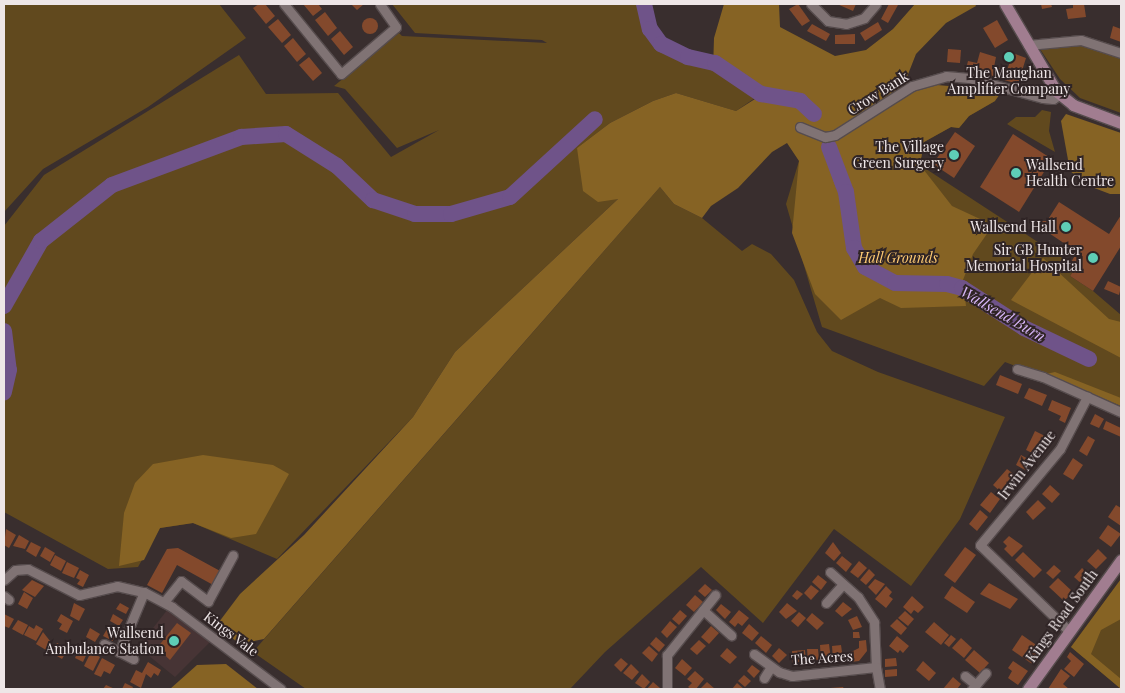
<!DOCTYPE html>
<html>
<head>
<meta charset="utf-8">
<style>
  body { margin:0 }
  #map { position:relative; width:1125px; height:693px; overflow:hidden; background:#392e2e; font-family:"Playfair Display",serif }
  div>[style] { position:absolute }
  .built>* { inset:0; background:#473435 }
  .green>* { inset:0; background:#61491e }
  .forest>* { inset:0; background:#866324 }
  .water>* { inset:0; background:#6f5389 }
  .river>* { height:16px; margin:-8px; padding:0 8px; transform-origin:8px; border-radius:8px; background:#6f5389 }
  .building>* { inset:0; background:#83492c }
  .round { border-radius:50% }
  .roads { filter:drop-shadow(1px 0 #564c4d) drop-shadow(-1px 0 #564c4d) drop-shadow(0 1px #564c4d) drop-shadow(0 -1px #564c4d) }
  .street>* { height:9px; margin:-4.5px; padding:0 4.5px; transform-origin:4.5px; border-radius:4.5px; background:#807374 }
  .secondary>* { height:11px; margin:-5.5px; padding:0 5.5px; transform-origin:5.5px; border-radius:5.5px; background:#a17d90 }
  .dots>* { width:14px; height:14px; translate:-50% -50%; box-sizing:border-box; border:2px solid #2f2425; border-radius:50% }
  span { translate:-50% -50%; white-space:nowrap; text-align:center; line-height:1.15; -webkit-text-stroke:4px #2f2425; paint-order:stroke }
  .poi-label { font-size:14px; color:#eee6e7 }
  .right { translate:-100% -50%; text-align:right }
  .left { translate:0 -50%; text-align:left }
  .street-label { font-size:14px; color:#eee6e7 }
  .park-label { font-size:14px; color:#ffcb74; font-style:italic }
  .water-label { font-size:15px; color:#d5b4f5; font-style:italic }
  .frame { position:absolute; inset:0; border:5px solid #eee6e7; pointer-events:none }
</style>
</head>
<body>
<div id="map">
  <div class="built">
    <div style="clip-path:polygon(168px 609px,211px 641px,175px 677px,138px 647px)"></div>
  </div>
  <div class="green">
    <div style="clip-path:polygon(4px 4px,219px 4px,246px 38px,148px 107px,43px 169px,4px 212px)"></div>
    <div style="clip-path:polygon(392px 4px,639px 4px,647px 32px,660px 48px,713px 70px,755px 98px,736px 111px,676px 93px,653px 101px,610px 123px,577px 148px,619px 198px,455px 352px,413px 417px,277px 559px,193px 523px,160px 528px,138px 567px,108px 569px,4px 512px,4px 226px,44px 175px,239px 55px,266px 94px,338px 93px,391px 157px,439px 130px,397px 148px,345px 89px,334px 86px,399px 33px,402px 36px,547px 43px,542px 40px,415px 33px)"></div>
    <div style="clip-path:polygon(1079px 43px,1121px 57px,1121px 113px,1080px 98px,1060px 79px,1040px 49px,1042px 46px)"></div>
    <div style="clip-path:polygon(964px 85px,982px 88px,995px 101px,969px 116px,959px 128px,951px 127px,924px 142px,920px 165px,1076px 267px,1070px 276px,1093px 291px,1121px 315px,1121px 406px,1046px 374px,1036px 374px,1005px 362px,984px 386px,822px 327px,786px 204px,799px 161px,926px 87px)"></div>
    <div style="clip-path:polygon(1042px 110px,1051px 112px,1049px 131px,1055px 152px,1007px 124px,1016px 117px,1035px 117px)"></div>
    <div style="clip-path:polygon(660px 187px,674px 204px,702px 218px,742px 251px,752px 244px,771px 254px,794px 280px,817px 332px,832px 351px,878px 372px,1005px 417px,960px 519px,911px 586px,834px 529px,763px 623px,701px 567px,605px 652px,570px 689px,306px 689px,253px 652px)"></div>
    <div style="clip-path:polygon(1121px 579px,1121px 689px,1071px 647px)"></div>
  </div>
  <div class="forest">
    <div style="clip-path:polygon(724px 4px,779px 4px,780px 27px,835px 56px,866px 50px,893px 29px,915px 4px,975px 4px,976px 6px,946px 23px,916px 54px,905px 82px,1002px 91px,995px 101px,969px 116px,959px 128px,951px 127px,924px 142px,920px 165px,952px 206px,993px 225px,973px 254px,963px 280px,966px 306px,901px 308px,880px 298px,841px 320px,815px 294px,792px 233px,799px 161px,787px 143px,772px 152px,738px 188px,711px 206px,702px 218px,674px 204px,660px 187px,264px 639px,240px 644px,216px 626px,240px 594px,304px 535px,413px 417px,455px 352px,618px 199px,598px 202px,583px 191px,577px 148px,610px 123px,653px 101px,676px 93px,736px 111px,755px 99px,713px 70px,714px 38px)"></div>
    <div style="clip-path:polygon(1066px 114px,1121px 133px,1121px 194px,1110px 194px,1089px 186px,1070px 171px,1061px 121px)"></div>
    <div style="clip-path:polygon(1043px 258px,1109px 319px,1121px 322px,1121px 358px,1011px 300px)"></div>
    <div style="clip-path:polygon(1055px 372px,1121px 398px,1121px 406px,1046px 374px)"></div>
    <div style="clip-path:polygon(203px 455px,273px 465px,289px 474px,256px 534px,231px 538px,193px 523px,160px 528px,144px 560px,119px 566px,124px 513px,135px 483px,153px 464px)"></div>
    <div style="clip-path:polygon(1121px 579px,1121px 619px,1101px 630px,1091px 654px,1121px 679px,1121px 689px,1071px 647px)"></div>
    <div style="clip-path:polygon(226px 664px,258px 689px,170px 689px,197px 665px)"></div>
  </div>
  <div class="water">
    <div style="clip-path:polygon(832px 146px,845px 167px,846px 192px,836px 188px,830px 171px,825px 148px)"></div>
  </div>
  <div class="river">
    <div style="left:644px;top:4px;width:26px;rotate:77deg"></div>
    <div style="left:650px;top:29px;width:19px;rotate:54deg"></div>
    <div style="left:661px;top:44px;width:30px;rotate:26deg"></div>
    <div style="left:688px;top:57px;width:28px;rotate:13deg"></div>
    <div style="left:715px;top:63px;width:55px;rotate:34deg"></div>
    <div style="left:761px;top:94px;width:40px;rotate:10deg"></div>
    <div style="left:800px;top:101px;width:19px;rotate:43deg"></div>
    <div style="left:829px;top:147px;width:48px;rotate:69.3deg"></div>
    <div style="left:846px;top:192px;width:57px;rotate:81.9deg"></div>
    <div style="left:854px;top:248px;width:22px;rotate:60deg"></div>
    <div style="left:865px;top:267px;width:34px;rotate:28deg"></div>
    <div style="left:895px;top:283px;width:52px;rotate:1.1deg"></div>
    <div style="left:947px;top:284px;width:16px;rotate:15deg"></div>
    <div style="left:962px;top:288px;width:74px;rotate:32.8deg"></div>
    <div style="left:1024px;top:328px;width:72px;rotate:25.5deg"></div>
    <div style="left:4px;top:306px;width:75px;rotate:-60.4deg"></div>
    <div style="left:41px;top:241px;width:90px;rotate:-38.3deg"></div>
    <div style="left:112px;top:185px;width:138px;rotate:-20.4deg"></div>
    <div style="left:241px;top:137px;width:45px;rotate:-3.8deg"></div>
    <div style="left:286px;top:134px;width:60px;rotate:32.1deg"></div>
    <div style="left:337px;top:166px;width:50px;rotate:43.4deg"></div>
    <div style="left:373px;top:200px;width:44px;rotate:18.4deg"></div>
    <div style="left:415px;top:214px;width:36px"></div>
    <div style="left:451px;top:214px;width:61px;rotate:-16.1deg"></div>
    <div style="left:510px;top:197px;width:115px;rotate:-42.5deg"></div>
    <div style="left:4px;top:331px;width:39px;rotate:83deg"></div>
    <div style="left:9px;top:370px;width:23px;rotate:103deg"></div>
  </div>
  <div class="building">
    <div style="clip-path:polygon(259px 4px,265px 4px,275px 16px,266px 24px,253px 8px)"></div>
    <div style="clip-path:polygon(303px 4px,318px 4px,322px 9px,313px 16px)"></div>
    <div style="clip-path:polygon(351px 4px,364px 4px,357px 10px)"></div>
    <div style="clip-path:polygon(798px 4px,810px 21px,802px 26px,789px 9px)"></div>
    <div style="clip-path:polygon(837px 4px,856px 4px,853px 11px)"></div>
    <div style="clip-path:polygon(889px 4px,898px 5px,888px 23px,881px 19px)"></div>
    <div style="clip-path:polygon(1041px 4px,1051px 4px,1052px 7px,1042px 9px)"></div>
    <div style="clip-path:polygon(1073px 4px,1084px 4px,1086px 17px,1068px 19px,1066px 9px,1073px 8px)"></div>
    <div style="clip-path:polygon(325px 12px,337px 28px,328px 36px,315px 20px)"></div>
    <div class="round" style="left:362px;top:18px;width:16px;height:16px"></div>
    <div style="clip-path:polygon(278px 19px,291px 35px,282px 43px,268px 27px)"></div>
    <div style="clip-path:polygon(997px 20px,1008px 40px,995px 48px,983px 28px)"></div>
    <div style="clip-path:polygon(878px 22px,882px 30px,865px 41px,860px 33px)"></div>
    <div style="clip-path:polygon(812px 24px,830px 34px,826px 41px,807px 31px)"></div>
    <div style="clip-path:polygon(1113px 26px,1121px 29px,1121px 42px,1110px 38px)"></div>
    <div style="clip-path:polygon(340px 31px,353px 47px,344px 55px,331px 39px)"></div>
    <div style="clip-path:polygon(855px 34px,855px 44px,835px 44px,835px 35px)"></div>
    <div style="clip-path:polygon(293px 38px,306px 54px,297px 62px,284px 46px)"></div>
    <div style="clip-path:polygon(948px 49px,961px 50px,960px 63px,947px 62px)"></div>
    <div style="clip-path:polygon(980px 52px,996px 57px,994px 67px,1007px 70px,1013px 53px,1026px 58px,1018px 84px,966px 69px,968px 61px,977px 63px)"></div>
    <div style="clip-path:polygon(309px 57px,322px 73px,313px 81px,299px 65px)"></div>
    <div style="clip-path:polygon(955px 132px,975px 146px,954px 178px,933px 164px)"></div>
    <div style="clip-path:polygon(1013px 134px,1052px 159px,1019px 212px,980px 187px)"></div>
    <div style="clip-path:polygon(1059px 202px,1109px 234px,1121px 215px,1121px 246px,1093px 291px,1070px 276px,1076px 267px,1070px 264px,1077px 252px,1037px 225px,1040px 221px,1047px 221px)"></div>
    <div style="clip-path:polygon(1108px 281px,1121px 287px,1119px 295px,1104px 289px)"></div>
    <div style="clip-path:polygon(1000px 375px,1022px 384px,1018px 394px,996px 385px)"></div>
    <div style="clip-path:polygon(1029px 388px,1047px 395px,1042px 406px,1024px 398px)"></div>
    <div style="clip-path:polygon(1052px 400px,1071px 408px,1065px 423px,1059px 420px,1061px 416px,1048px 410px)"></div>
    <div style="clip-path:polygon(1095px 414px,1104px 419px,1099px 428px,1090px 424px)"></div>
    <div style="clip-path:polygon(1106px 421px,1121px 428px,1121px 437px,1103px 429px)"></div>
    <div style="clip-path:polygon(1035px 431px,1047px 437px,1038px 456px,1026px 450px)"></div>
    <div style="clip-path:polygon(1088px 436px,1095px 440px,1087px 456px,1079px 451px)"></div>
    <div style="clip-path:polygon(1021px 455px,1032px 461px,1027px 471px,1016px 465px)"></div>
    <div style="clip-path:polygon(1073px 458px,1083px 465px,1073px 480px,1063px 474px)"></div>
    <div style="clip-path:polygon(1007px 469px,1016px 476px,1002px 493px,993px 485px)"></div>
    <div style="clip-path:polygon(1050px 485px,1060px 494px,1052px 503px,1042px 494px)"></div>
    <div style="clip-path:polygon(991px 492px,1000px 499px,990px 513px,980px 505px)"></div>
    <div style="clip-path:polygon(1038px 500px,1046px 508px,1033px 520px,1026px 512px)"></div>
    <div style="clip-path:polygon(1116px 505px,1121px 508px,1121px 526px,1108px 517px)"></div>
    <div style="clip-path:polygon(980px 510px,988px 517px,977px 531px,969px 524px)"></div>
    <div style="clip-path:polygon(1108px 525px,1121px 534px,1111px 547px,1099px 538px)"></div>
    <div style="clip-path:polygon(6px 529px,16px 535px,9px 548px,4px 545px)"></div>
    <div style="clip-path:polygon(19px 535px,29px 541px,25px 549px,13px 546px)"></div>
    <div style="clip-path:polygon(1009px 536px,1023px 546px,1012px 557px,1004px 549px,1007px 546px,1003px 542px)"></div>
    <div style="clip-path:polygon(31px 542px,41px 547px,36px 557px,26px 551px)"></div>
    <div style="clip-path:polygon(833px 542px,841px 553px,834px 561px,825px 553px)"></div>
    <div style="clip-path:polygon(45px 547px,55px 553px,50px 562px,40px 556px)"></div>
    <div style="clip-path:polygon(965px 547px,976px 555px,955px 583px,944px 575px)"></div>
    <div style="clip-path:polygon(178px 548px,222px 572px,215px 586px,177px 565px,162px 593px,147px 585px,167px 549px)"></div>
    <div style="clip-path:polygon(1098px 549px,1107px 558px,1096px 569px,1087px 561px)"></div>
    <div style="clip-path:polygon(1023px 552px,1042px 570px,1034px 578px,1015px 560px)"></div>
    <div style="clip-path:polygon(55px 555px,66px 561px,61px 571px,50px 565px)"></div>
    <div style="clip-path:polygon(842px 556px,852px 564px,846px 572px,836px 563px)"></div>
    <div style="clip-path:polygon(859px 561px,867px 568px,858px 578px,850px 572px)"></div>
    <div style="clip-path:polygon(67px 562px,79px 568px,74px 578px,62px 573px)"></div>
    <div style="clip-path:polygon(1054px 565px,1061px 571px,1053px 579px,1046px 573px)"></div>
    <div style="clip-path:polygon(1082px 568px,1093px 578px,1085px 587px,1074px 577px)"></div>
    <div style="clip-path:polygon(869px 569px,875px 575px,866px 585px,860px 580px)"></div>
    <div style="clip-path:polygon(80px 570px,89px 575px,83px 587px,77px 584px,80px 580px,76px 578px)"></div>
    <div style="clip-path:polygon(818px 575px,827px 582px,821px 590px,812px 582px)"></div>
    <div style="clip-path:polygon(1058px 578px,1073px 592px,1064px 601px,1049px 587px)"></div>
    <div style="clip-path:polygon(875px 579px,885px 584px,876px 595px,868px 587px)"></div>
    <div style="clip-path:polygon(32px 580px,44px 586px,35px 597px,22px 590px)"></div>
    <div style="clip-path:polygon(989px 583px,1018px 599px,1010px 609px,980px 594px)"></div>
    <div style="clip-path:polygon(705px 584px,712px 590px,705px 597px,698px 591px)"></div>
    <div style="clip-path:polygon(811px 585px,819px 591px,811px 600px,804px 593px)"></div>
    <div style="clip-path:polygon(886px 586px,892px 592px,889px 596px,893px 599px,886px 608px,875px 599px)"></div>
    <div style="clip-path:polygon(952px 586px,975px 602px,967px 613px,944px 598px)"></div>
    <div style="clip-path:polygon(797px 590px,803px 594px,797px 600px,792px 596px)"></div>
    <div style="clip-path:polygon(24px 592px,33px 598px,27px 609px,18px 604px)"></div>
    <div style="clip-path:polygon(695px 595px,703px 602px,694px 612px,686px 605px)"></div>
    <div style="clip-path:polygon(912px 596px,924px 607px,918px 613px,914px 610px,911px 614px,903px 607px)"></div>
    <div style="clip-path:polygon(843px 602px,852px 609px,842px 617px,835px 611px)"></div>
    <div style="clip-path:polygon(74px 603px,85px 609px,79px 621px,70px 616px)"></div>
    <div style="clip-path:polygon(120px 603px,129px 608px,126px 614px,116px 609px)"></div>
    <div style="clip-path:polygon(787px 603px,797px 611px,786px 619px,779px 612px)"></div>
    <div style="clip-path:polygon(721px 604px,731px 612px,725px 619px,716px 610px)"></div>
    <div style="clip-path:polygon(680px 610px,687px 616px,679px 625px,672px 619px)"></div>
    <div style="clip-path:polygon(739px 610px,749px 618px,742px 626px,738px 623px,735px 627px,729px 622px)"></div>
    <div style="clip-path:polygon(905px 611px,914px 619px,908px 626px,898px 618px)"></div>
    <div style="clip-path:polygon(799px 612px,806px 618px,798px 627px,791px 621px)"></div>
    <div style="clip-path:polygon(812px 613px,824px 623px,817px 630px,806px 620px)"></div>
    <div style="clip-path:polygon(4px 614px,14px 619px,9px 628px,4px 626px)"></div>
    <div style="clip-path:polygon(61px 614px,73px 621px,67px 633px,59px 629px,62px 624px,57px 621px)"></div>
    <div style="clip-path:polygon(113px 614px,123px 620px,119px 626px,110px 621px)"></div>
    <div style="clip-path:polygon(857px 616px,862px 627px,853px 630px,848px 620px)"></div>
    <div style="clip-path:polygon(897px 619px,907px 628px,901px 635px,890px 626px)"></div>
    <div style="clip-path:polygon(18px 620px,28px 625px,23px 635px,12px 629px)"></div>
    <div style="clip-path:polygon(670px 621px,677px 627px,667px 638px,661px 632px)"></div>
    <div style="clip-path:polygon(934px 622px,949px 635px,941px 645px,925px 632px)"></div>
    <div style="clip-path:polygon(177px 623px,191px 633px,170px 660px,157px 648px)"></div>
    <div style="clip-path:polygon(749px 624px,759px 633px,752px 641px,742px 633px)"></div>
    <div style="clip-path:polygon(36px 625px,43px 629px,36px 641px,24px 635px,29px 626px,34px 629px)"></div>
    <div style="clip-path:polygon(711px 626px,719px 633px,709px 644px,701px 637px)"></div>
    <div style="clip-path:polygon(90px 628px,100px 634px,95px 642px,86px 637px)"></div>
    <div style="clip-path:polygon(107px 629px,117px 634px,113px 641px,103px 636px)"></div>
    <div style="clip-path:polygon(43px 632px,50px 641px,46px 650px,36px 644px)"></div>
    <div style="clip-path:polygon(853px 632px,859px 632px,860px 638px,853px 638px)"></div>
    <div style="clip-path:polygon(951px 635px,956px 639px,949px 647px,944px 643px)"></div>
    <div style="clip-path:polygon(1022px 635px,1042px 649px,1032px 664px,1012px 650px)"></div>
    <div style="clip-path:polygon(761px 636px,772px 645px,766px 653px,755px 643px)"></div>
    <div style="clip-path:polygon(897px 636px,909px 646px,903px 653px,900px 650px,898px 653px,889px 646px)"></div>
    <div style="clip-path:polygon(656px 637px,665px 645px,659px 652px,650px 644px)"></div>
    <div style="clip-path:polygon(961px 638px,972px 648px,964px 658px,952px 648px)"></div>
    <div style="clip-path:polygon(699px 640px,706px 646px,697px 655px,690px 649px)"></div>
    <div style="clip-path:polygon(866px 640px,867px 651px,859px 661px,850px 662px,849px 653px,859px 648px,859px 641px)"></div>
    <div style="clip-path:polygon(57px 643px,68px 649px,62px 659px,52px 653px)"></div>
    <div style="clip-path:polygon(829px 644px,831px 660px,821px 660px,820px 645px)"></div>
    <div style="clip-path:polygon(81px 645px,89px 649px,83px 662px,75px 658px)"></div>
    <div style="clip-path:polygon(841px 645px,843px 659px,833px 660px,832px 646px)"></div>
    <div style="clip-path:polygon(649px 646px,658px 654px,652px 662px,642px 653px)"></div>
    <div style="clip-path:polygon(727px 648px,737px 657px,730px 664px,720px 656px)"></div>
    <div style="clip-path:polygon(779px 648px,787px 655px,779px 663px,772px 656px)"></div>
    <div style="clip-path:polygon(807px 649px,818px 649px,819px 660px,808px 661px)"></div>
    <div style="clip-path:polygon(805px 650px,806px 663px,793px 664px,792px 651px)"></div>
    <div style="clip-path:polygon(974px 650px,989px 663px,980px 673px,965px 660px)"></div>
    <div style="clip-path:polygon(91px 652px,100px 657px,93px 671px,84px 666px)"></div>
    <div style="clip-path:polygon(1070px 652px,1084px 664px,1074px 677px,1064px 669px,1071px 661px,1067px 657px)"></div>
    <div style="clip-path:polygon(102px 658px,115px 665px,110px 674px,104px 671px,101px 677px,94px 674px)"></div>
    <div style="clip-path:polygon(621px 658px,628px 664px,621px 672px,614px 665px)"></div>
    <div style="clip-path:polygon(896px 658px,897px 666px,885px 667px,885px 659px)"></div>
    <div style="clip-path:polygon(682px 659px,692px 668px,685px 676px,675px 668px)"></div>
    <div style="clip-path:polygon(923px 661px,936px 673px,929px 681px,916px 670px)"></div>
    <div style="clip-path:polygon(1013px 661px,1028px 671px,1018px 685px,1008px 678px,1012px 671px,1008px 668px)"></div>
    <div style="clip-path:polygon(148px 662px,161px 670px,158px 676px,154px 673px,151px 678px,146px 674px,141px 688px,130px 682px,136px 670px,142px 673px)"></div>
    <div style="clip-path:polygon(631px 664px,639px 672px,632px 680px,623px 673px)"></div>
    <div style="clip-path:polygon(752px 665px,760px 671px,754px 678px,747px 671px)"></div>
    <div style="clip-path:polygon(897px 669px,897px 676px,885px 677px,885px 670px)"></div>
    <div style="clip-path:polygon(1061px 669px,1070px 676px,1063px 684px,1069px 689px,1048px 689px)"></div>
    <div style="clip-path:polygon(695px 671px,704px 679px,696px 689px,691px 689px,688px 687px,692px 683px,687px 679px)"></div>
    <div style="clip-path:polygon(642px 674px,650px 682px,644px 689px,635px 683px)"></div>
    <div style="clip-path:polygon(744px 675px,751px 681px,745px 687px,738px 681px)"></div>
    <div style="clip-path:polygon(953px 677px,961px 684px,957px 689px,943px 689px)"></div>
    <div style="clip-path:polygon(653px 682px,660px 688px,647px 689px)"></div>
    <div style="clip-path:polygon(707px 682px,715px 689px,700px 689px)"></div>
    <div style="clip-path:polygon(125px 683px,133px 687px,132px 689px,122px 689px)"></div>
    <div style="clip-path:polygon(737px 683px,744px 689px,732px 689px)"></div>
    <div style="clip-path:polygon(106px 685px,115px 689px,103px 689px)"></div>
    <div style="clip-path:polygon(843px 687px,844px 689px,830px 689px,830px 688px)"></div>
  </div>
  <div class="roads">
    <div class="street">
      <div style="left:284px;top:4px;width:90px;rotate:50.8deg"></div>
      <div style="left:341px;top:74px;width:72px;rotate:-40.5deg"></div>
      <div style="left:396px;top:27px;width:28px;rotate:-125deg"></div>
      <div style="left:811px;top:4px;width:24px;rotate:45deg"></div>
      <div style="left:828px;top:21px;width:18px;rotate:9deg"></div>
      <div style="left:846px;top:24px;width:19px;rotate:-18deg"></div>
      <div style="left:864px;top:18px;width:18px;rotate:-49deg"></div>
      <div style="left:1028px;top:45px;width:53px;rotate:-5.4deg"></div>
      <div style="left:1081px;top:40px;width:42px;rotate:18deg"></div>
      <div style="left:800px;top:127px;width:27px;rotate:22deg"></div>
      <div style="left:825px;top:137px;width:10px;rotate:-11deg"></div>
      <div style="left:835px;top:135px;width:91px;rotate:-32.5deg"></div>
      <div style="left:912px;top:86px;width:35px;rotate:-16deg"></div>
      <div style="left:946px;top:76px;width:23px;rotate:5deg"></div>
      <div style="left:969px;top:78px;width:77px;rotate:15.1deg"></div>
      <div style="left:1043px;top:98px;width:10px;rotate:6deg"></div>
      <div style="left:1053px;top:99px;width:7px;rotate:-34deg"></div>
      <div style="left:1017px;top:369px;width:27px;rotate:17deg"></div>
      <div style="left:1043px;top:377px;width:85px;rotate:24.2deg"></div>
      <div style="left:830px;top:572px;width:38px;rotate:42deg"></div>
      <div style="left:858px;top:597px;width:30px;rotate:57deg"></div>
      <div style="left:874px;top:622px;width:45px;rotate:87.5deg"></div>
      <div style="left:876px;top:667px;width:22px;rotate:80deg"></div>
      <div style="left:4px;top:580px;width:15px;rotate:-42deg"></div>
      <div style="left:15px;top:570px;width:13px;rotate:-4deg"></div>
      <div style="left:28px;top:569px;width:57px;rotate:27deg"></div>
      <div style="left:79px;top:595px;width:39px;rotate:-13deg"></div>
      <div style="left:117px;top:586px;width:28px;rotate:13deg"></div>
      <div style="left:144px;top:592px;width:32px;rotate:28deg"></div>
      <div style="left:172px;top:607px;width:136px;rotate:37deg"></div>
      <div style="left:4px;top:596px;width:6px;rotate:39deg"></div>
      <div style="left:164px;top:602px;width:27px;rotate:-51deg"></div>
      <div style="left:181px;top:581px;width:34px;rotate:37deg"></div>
      <div style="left:208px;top:601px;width:52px;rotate:-61.5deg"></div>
      <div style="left:826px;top:603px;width:25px;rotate:-48deg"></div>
      <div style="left:703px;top:610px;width:38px;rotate:42deg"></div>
      <div style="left:1068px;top:630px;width:122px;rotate:-136deg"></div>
      <div style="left:980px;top:545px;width:125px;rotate:-50.2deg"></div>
      <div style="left:1060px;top:449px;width:59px;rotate:-62.6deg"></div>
      <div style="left:104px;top:644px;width:33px;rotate:27deg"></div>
      <div style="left:119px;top:652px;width:65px;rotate:-67.4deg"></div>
      <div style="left:754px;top:654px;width:31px;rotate:36deg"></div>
      <div style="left:779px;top:672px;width:14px;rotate:17deg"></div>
      <div style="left:792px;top:676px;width:84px;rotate:-6.1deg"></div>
      <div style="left:965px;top:676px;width:14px;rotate:39deg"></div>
      <div style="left:764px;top:678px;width:13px;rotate:-58deg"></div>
      <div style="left:667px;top:689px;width:34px;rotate:-90deg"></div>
      <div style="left:667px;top:655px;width:77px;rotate:-51.3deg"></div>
      <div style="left:972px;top:689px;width:21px;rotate:-49deg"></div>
    </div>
    <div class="secondary">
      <div style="left:1005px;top:4px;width:101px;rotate:59.6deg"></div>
      <div style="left:1056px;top:91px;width:22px;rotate:39deg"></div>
      <div style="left:1073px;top:105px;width:51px;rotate:20.6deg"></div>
      <div style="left:1028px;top:689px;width:159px;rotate:-54.2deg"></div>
    </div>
  </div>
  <div class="dots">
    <div style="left:1009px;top:57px;background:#5eceb7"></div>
    <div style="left:954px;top:155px;background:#5eceb7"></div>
    <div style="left:1016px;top:173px;background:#5eceb7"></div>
    <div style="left:1066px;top:227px;background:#5eceb7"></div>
    <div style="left:1093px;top:258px;background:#5eceb7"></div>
    <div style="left:174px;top:641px;background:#5eceb7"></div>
  </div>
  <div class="poi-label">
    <span style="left:1009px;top:81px">The Maughan<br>Amplifier Company</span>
    <span class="right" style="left:944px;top:155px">The Village<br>Green Surgery</span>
    <span class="left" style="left:1026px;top:173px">Wallsend<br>Health Centre</span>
    <span class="right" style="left:1056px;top:227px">Wallsend Hall</span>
    <span class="right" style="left:1082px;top:258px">Sir GB Hunter<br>Memorial Hospital</span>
    <span class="right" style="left:164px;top:641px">Wallsend<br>Ambulance Station</span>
  </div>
  <div class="street-label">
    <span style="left:878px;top:93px;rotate:-32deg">Crow Bank</span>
    <span style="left:1027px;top:465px;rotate:-52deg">Irwin Avenue</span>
    <span style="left:1062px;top:616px;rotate:-54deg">Kings Road South</span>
    <span style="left:231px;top:634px;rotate:37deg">Kings Vale</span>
    <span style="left:822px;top:658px;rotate:-4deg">The Acres</span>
  </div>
  <div class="park-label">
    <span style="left:898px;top:258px">Hall Grounds</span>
  </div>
  <div class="water-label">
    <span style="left:1003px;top:314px;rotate:30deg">Wallsend Burn</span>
  </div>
  <div class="frame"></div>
</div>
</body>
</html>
